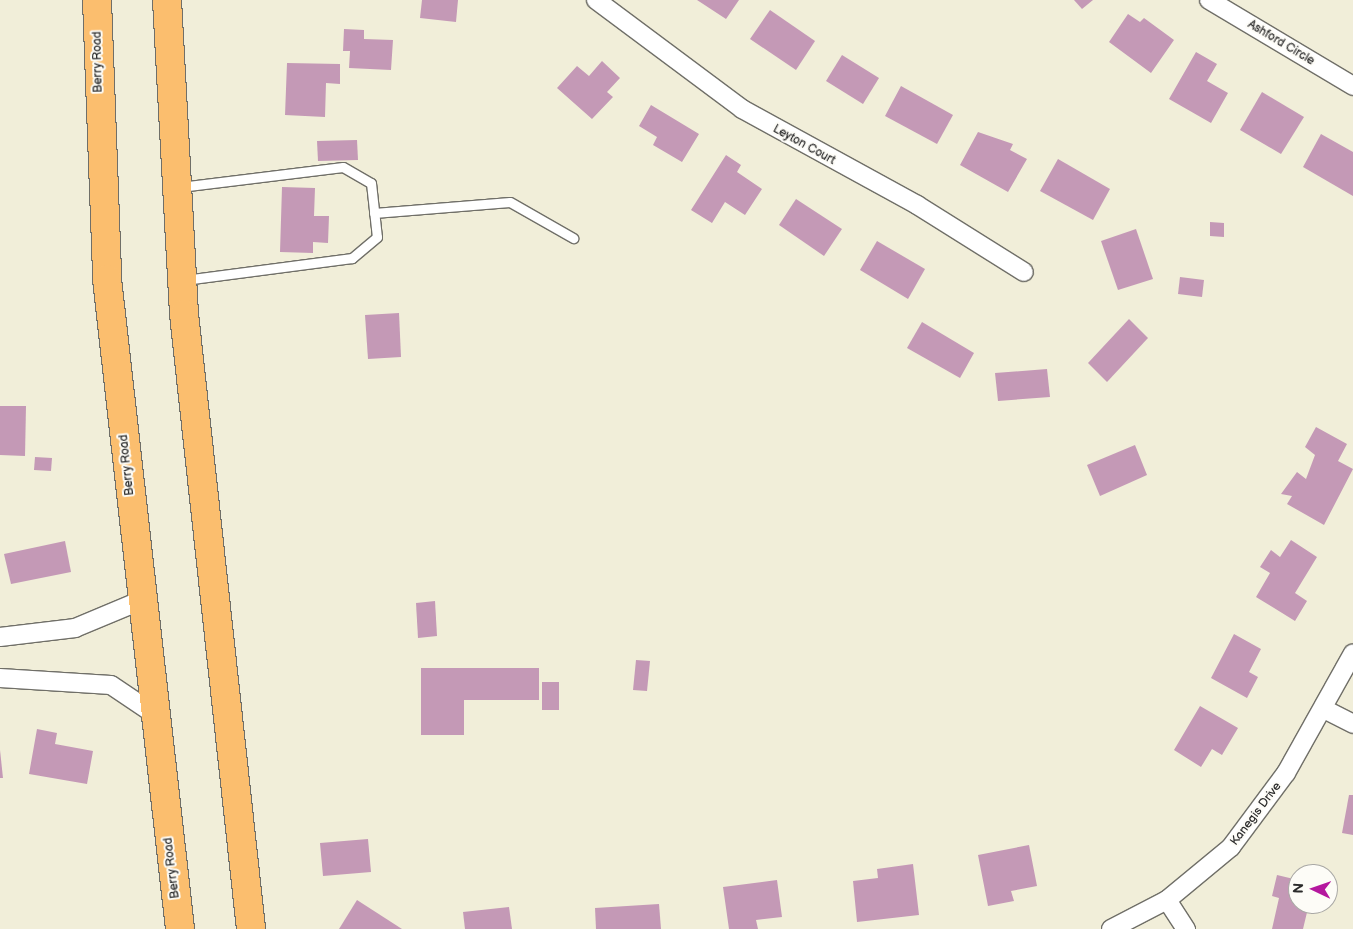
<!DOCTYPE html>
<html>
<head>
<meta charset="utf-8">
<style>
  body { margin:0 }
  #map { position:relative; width:1353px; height:929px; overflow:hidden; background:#f1eed9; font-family:"Balsamiq Sans",sans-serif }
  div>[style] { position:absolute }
  .building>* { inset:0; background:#c499b6 }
  .roads { filter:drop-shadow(1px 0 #706f68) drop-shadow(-1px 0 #706f68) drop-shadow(0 1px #706f68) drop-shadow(0 -1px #706f68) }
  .service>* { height:9px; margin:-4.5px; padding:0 4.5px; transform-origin:4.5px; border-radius:4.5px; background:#fff }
  .minor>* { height:18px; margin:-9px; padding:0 9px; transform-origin:9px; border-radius:9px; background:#fff }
  .trunk>* { height:28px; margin:-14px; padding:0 14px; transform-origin:14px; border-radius:14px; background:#fbbe6e }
  span { translate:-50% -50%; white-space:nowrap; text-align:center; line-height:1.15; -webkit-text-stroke:4px #fdfcf7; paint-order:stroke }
  .street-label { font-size:12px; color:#2b2b2b }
  .north { position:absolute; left:1288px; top:864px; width:50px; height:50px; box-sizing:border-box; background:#fdfcf7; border:1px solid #a9a8a5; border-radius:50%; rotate:273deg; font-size:14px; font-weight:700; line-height:20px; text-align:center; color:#2b2b2b }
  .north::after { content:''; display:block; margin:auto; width:18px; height:22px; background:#b5179e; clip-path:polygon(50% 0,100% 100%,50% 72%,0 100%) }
</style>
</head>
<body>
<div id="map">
  <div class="building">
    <div style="clip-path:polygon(422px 0,458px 0,456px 22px,420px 18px)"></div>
    <div style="clip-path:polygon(697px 0,739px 0,726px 19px)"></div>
    <div style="clip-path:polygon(1074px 0,1093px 0,1082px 9px)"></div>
    <div style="clip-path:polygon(770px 10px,815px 41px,796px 70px,750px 39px)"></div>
    <div style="clip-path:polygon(1128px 14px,1140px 22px,1144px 18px,1174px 40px,1151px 73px,1109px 42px)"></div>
    <div style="clip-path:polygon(344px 29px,364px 30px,364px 39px,393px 40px,391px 70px,349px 68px,350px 51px,343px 51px)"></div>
    <div style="clip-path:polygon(1196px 52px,1217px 64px,1207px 81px,1228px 93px,1211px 123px,1169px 99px)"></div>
    <div style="clip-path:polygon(842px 55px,879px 78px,863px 104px,826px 81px)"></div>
    <div style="clip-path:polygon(602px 61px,620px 78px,607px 92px,613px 97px,592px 119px,557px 88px,577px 66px,589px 76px)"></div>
    <div style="clip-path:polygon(287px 63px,340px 64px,340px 84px,326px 83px,325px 117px,285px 115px)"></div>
    <div style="clip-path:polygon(901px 86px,953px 115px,937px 144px,885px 116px)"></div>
    <div style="clip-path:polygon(1262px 92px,1304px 117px,1281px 154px,1240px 130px)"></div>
    <div style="clip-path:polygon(651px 105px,699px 134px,682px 162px,653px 145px,657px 137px,639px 126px)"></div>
    <div style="clip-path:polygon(978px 132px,1013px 144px,1010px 150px,1027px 159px,1008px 192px,960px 165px)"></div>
    <div style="clip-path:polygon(1321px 134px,1353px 152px,1353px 196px,1303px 167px)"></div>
    <div style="clip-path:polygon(357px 140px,358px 160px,318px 161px,317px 141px)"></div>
    <div style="clip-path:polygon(726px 155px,741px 165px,737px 172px,762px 189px,745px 215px,725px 202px,712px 223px,691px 210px)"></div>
    <div style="clip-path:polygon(1058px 159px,1110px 189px,1093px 220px,1040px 191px)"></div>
    <div style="clip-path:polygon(282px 187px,315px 188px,314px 216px,329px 216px,328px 243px,313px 242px,313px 253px,280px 252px)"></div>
    <div style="clip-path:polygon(796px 199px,842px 229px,824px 256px,779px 225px)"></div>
    <div style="clip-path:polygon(1210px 222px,1224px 223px,1224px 237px,1210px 236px)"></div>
    <div style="clip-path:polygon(1136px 229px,1153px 279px,1118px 290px,1101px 241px)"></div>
    <div style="clip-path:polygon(877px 241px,925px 269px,908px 299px,860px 270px)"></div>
    <div style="clip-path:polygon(1180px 277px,1204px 280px,1202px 297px,1178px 294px)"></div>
    <div style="clip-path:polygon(399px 313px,401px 357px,368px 359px,365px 315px)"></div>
    <div style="clip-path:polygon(1129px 319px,1148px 338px,1107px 382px,1088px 363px)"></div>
    <div style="clip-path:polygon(922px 322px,974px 353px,960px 378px,907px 348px)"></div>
    <div style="clip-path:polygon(1047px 369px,1050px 397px,998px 401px,995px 373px)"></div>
    <div style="clip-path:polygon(0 406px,26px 406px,25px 456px,0 455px)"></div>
    <div style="clip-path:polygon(1316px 427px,1347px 444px,1338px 461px,1353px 469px,1324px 525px,1287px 504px,1292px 496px,1281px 494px,1297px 472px,1306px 479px,1315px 455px,1305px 447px)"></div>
    <div style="clip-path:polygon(1135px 445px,1147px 475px,1100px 496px,1087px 465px)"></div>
    <div style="clip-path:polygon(35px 457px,52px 458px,51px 471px,34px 470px)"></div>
    <div style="clip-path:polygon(1291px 540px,1317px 557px,1295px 593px,1307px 601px,1295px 621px,1256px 597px,1270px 573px,1260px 567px,1271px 550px,1280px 557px)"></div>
    <div style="clip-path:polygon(65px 541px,71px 572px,11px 584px,4px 554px)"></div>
    <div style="clip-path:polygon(435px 601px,437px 636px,418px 638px,416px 603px)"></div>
    <div style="clip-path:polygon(1234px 634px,1261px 649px,1249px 672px,1258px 677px,1247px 698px,1211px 678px)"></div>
    <div style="clip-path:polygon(636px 660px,650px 661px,647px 691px,633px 690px)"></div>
    <div style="clip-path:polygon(421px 668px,539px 668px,539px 700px,464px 700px,464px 735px,421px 735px)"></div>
    <div style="clip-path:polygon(542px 682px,559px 682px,559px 710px,542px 710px)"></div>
    <div style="clip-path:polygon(1200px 706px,1238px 728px,1222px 755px,1212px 749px,1201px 767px,1174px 750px)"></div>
    <div style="clip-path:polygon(37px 729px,57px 733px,55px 744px,93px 751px,87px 784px,29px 774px)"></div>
    <div style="clip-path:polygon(0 750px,3px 778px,0 778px)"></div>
    <div style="clip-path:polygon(1349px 795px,1353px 795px,1353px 835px,1342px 833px)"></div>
    <div style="clip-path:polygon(368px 839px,371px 872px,323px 876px,320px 843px)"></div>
    <div style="clip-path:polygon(1029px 845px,1037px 886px,1011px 891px,1014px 901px,988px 906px,978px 855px)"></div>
    <div style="clip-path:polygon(913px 864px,919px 915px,857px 922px,853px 881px,878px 878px,877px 869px)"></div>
    <div style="clip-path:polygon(1277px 875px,1298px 880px,1298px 904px,1309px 904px,1303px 929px,1272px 929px,1279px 898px,1272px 896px)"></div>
    <div style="clip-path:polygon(777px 880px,782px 917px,756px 920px,758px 929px,729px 929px,723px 887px)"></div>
    <div style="clip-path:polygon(357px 900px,402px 929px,339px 929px)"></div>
    <div style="clip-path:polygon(659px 904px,661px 929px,596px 929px,595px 908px)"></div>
    <div style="clip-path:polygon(509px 907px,512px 929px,465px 929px,463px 912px)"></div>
  </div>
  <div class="roads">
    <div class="service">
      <div style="left:180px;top:187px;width:164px;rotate:-7deg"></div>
      <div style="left:343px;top:167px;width:32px;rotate:30deg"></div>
      <div style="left:371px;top:183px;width:54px;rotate:83.7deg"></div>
      <div style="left:377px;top:237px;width:33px;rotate:140deg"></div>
      <div style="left:352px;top:258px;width:169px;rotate:172.5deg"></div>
      <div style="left:374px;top:213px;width:136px;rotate:-4.6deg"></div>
      <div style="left:510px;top:202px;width:73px;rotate:29.7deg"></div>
    </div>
    <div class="minor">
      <div style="left:596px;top:0;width:182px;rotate:36.7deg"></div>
      <div style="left:742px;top:109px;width:200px;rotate:28.7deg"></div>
      <div style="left:917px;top:205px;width:126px;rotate:32.1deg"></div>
      <div style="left:1209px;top:0;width:168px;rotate:30.8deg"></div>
      <div style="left:0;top:637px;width:76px;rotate:-6.8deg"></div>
      <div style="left:75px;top:628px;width:73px;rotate:-22.7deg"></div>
      <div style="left:0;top:678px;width:111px;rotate:3.6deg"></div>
      <div style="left:111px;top:685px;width:52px;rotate:34deg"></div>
      <div style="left:1324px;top:709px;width:33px;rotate:27deg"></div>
      <div style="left:1167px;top:900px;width:35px;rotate:57deg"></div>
      <div style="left:1111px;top:929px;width:63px;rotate:-27.4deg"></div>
      <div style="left:1167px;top:900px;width:83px;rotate:-39.6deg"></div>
      <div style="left:1231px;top:847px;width:92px;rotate:-53.4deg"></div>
      <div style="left:1286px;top:773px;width:137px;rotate:-60.8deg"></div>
    </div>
    <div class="trunk">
      <div style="left:97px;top:0;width:279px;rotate:87.9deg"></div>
      <div style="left:107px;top:279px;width:654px;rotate:83.59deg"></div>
      <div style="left:167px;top:0;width:314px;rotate:86.9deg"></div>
      <div style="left:184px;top:314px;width:619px;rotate:83.78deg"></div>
    </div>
  </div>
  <div class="street-label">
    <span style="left:1281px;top:43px;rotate:31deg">Ashford Circle</span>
    <span style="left:98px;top:62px;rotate:-91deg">Berry Road</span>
    <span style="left:804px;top:145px;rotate:29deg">Leyton Court</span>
    <span style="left:127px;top:465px;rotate:-96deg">Berry Road</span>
    <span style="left:1256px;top:814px;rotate:-53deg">Kanegis Drive</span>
    <span style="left:172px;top:868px;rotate:-97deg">Berry Road</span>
  </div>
  <div class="north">N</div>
</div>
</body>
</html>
